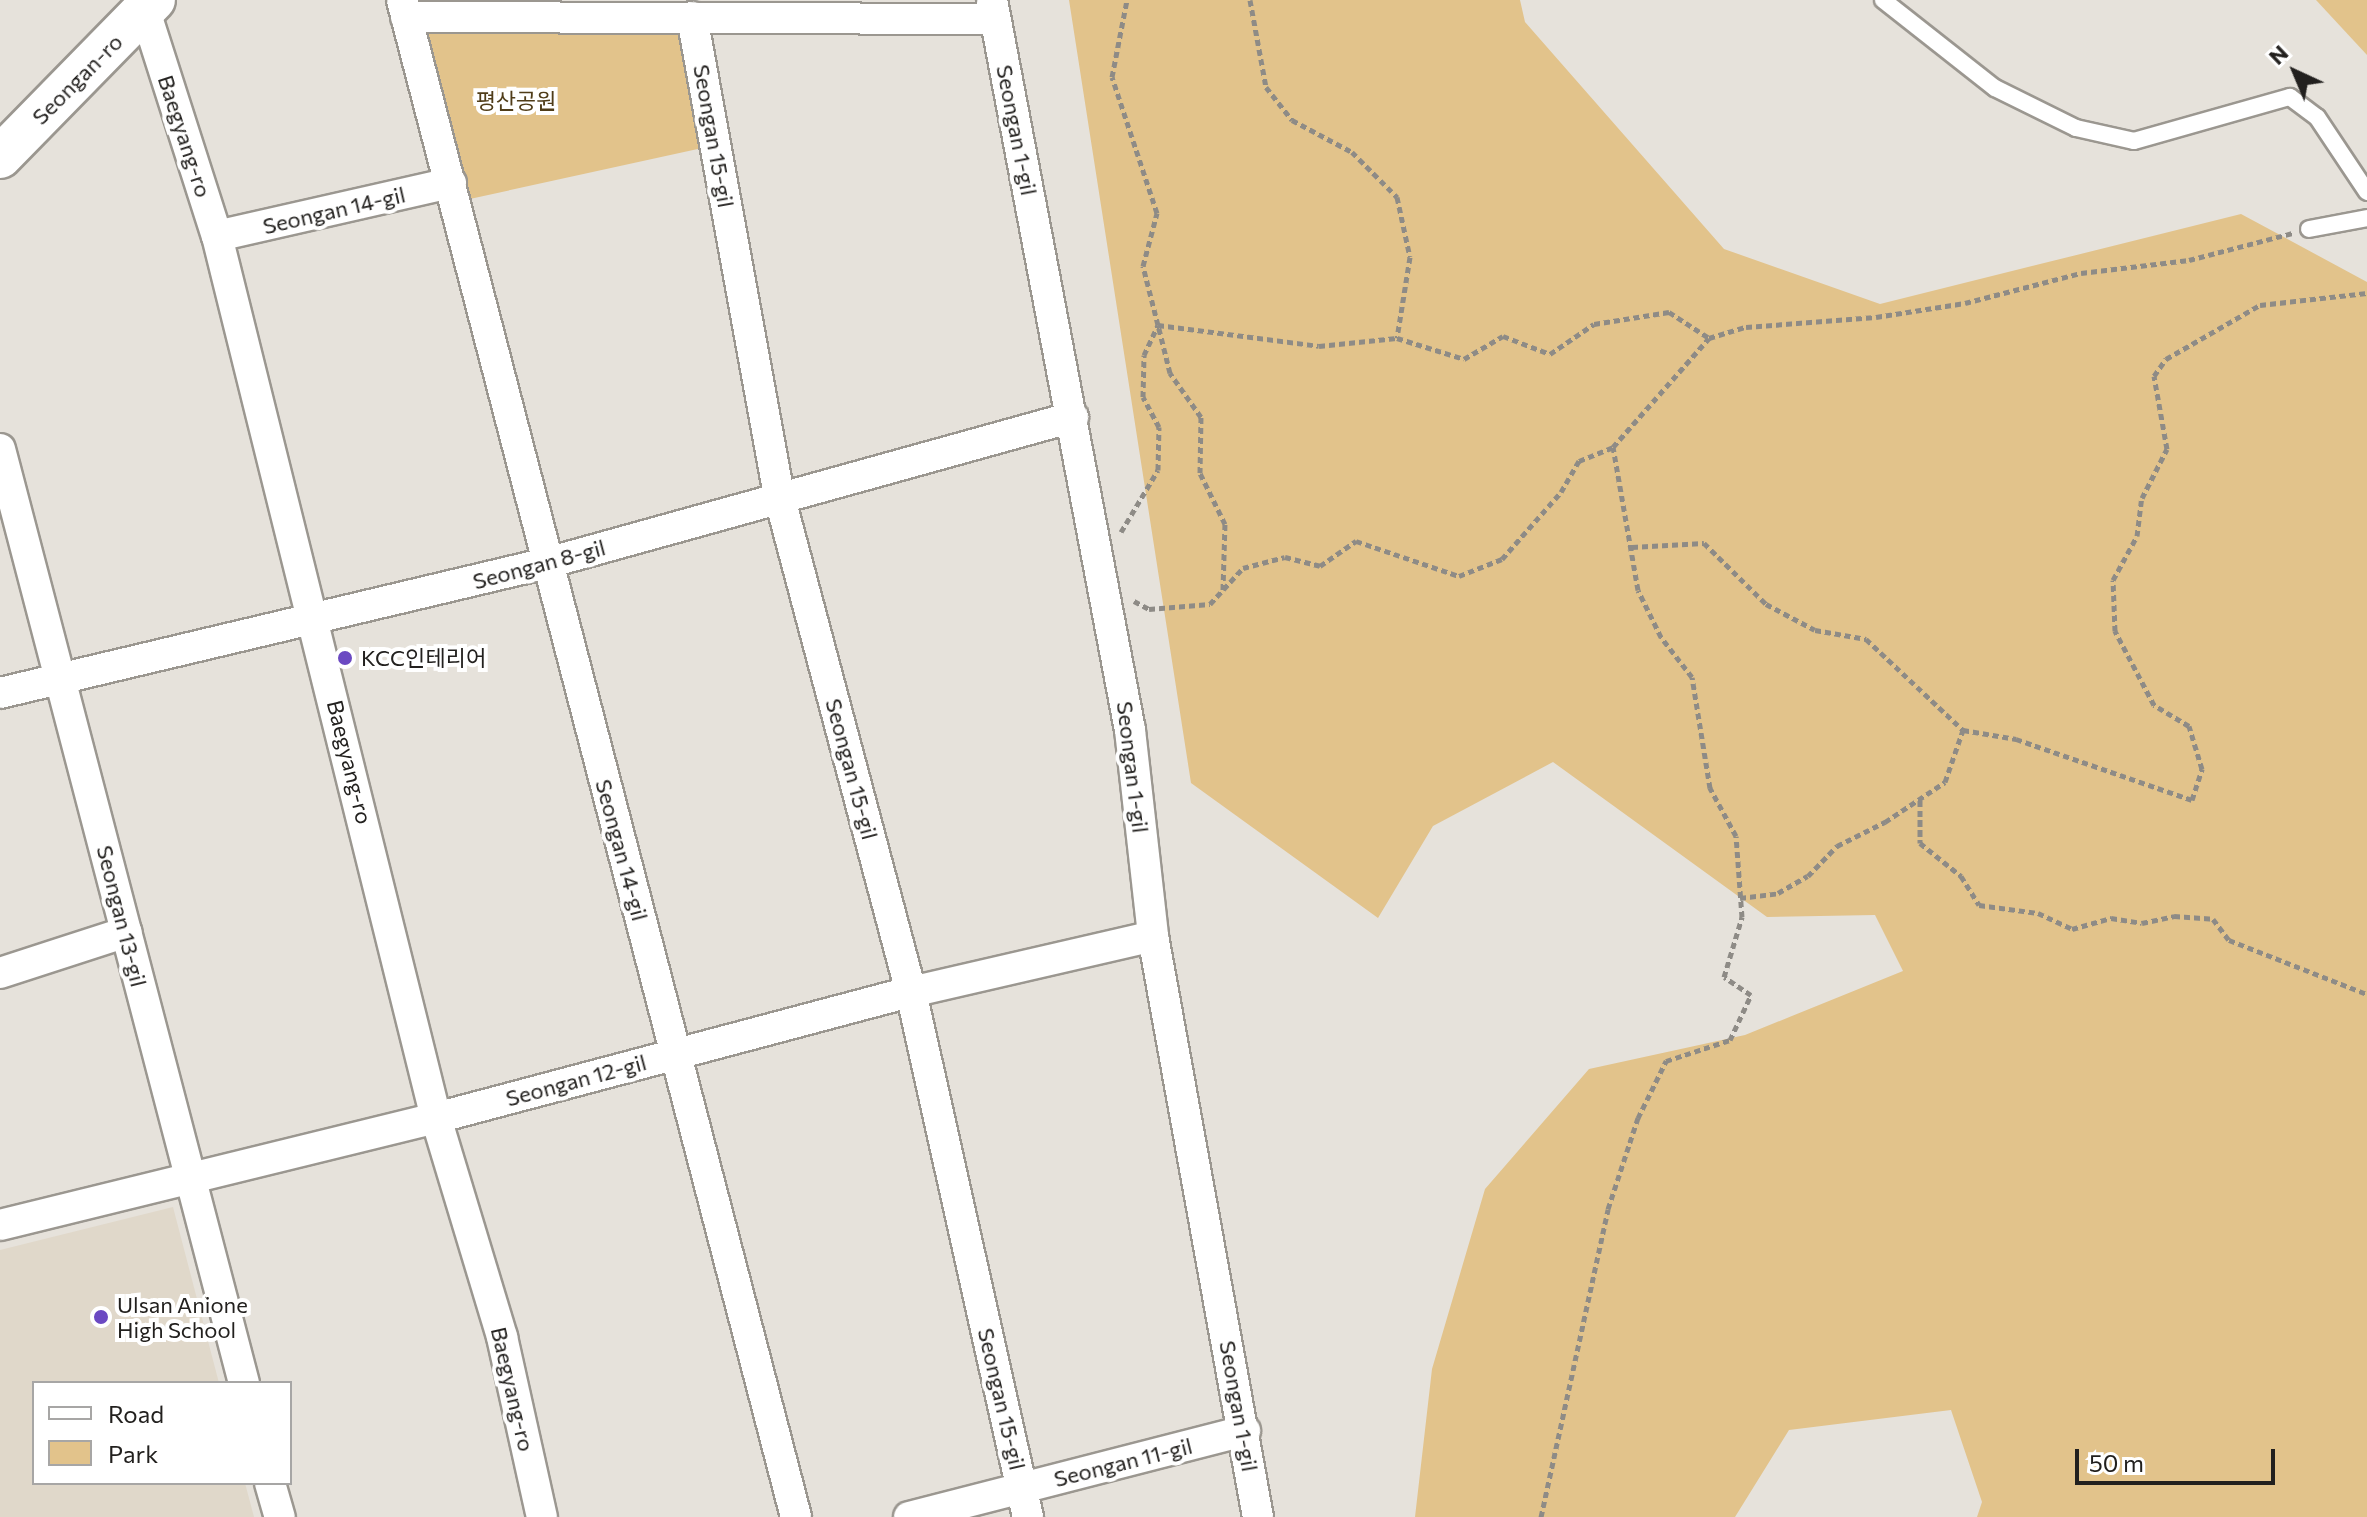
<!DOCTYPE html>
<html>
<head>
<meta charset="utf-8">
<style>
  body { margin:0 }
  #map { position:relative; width:2367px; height:1517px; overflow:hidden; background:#e6e2db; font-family:Commissioner,"Noto Sans KR",sans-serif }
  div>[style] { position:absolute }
  .built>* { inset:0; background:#e0d8ca }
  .green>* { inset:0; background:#e2c38b }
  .path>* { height:5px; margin-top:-2.5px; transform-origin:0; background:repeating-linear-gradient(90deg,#8e8b86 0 6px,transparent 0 10px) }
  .roads { filter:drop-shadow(2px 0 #9b9790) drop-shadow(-2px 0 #9b9790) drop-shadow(0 2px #9b9790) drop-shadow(0 -2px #9b9790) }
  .lane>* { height:16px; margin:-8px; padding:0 8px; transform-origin:8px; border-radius:8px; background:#fff }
  .street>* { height:30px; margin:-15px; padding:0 15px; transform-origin:15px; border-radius:15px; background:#fff }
  .secondary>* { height:42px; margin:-21px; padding:0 21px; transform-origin:21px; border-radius:21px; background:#fff }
  .dots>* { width:22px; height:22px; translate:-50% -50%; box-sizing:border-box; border:4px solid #fff; border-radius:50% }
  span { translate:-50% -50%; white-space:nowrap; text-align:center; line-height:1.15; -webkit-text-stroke:8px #fff; paint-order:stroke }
  .street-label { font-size:22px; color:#22201e }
  .park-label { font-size:22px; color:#503d19 }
  .poi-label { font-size:22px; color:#22201e }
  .left { translate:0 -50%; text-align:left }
  .legend { position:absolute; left:32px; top:1381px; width:260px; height:104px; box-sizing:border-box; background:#fff; border:2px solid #a7a6a5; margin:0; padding:10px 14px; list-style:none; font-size:24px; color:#22201e }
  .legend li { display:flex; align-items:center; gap:16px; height:40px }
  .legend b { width:40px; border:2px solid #a7a6a5 }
  .north { position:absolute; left:2255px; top:32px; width:80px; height:80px; -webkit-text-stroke:6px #fff; paint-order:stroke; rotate:316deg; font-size:22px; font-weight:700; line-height:32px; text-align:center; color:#22201e }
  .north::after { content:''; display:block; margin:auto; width:28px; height:36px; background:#22201e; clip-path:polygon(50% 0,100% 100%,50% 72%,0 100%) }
  .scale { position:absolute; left:2075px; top:1449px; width:200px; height:36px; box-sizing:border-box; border:4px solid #22201e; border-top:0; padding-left:10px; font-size:24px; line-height:28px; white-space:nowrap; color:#22201e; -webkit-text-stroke:6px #fff; paint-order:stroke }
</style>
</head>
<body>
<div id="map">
  <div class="built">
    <div style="clip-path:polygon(173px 1207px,219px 1383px,34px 1383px,34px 1483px,245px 1483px,254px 1517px,0 1517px,0 1250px)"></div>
  </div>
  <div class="green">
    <div style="clip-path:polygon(1069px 0,1520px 0,1525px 22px,1724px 249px,1880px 304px,2241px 214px,2367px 282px,2367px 1517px,1977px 1517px,1982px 1502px,1951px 1410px,1789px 1430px,1735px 1517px,1415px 1517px,1432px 1369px,1485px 1189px,1589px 1069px,1745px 1035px,1903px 971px,1875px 915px,1767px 917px,1553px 762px,1433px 826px,1378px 918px,1191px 783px)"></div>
    <div style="clip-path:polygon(2316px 0,2367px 0,2367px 55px)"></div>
    <div style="clip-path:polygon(406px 17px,692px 17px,716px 145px,456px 202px)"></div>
  </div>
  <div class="path">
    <div style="left:1250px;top:0;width:88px;rotate:79.6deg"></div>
    <div style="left:1266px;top:87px;width:42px;rotate:51.8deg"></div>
    <div style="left:1292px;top:120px;width:68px;rotate:28.1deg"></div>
    <div style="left:1352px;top:152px;width:64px;rotate:45deg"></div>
    <div style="left:1397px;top:197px;width:61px;rotate:77.8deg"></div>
    <div style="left:1410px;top:257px;width:82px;rotate:99.1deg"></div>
    <div style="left:1121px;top:532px;width:72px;rotate:-59.2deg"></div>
    <div style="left:1158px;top:470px;width:43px;rotate:-88.7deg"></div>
    <div style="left:1159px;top:427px;width:34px;rotate:-118deg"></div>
    <div style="left:1143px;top:397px;width:42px;rotate:-88.6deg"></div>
    <div style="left:1144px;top:355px;width:33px;rotate:-65deg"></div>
    <div style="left:1158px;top:325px;width:61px;rotate:-104.3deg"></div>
    <div style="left:1143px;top:266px;width:55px;rotate:-75.2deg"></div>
    <div style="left:1157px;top:213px;width:143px;rotate:-108.3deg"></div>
    <div style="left:1112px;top:77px;width:78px;rotate:-79deg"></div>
    <div style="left:1632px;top:547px;width:72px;rotate:-3.2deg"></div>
    <div style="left:1704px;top:543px;width:87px;rotate:44.5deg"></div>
    <div style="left:1766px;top:604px;width:55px;rotate:28deg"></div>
    <div style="left:1815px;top:630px;width:52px;rotate:10deg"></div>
    <div style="left:1866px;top:639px;width:133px;rotate:43.2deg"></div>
    <div style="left:1963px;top:730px;width:54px;rotate:9.6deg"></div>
    <div style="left:2016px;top:739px;width:186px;rotate:19.1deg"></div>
    <div style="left:2192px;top:800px;width:33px;rotate:-72deg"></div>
    <div style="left:2202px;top:769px;width:45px;rotate:-106.8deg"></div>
    <div style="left:2189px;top:726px;width:41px;rotate:-149deg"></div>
    <div style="left:2154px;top:705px;width:84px;rotate:-117.8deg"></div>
    <div style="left:2115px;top:631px;width:51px;rotate:-92.2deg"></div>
    <div style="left:2113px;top:580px;width:50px;rotate:-61.4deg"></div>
    <div style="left:2137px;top:536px;width:38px;rotate:-83deg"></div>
    <div style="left:2142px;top:498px;width:55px;rotate:-63deg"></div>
    <div style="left:2167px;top:449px;width:74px;rotate:-100.1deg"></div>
    <div style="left:2154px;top:376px;width:21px;rotate:-55deg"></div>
    <div style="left:2166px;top:359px;width:108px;rotate:-29.9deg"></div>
    <div style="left:2260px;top:305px;width:108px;rotate:-6.4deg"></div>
    <div style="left:1223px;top:590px;width:66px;rotate:-88.3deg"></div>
    <div style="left:1225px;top:524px;width:57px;rotate:-116.1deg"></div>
    <div style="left:1200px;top:473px;width:56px;rotate:-89deg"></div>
    <div style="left:1201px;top:417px;width:54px;rotate:-125.2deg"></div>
    <div style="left:1170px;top:373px;width:49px;rotate:-104deg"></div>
    <div style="left:1158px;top:325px;width:162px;rotate:7.4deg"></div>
    <div style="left:1319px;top:346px;width:78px;rotate:-5.9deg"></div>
    <div style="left:1397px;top:338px;width:70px;rotate:17.4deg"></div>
    <div style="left:1464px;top:359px;width:45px;rotate:-30.5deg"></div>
    <div style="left:1503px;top:336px;width:50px;rotate:21deg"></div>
    <div style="left:1550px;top:354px;width:53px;rotate:-34.3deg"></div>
    <div style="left:1594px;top:324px;width:76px;rotate:-9.1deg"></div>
    <div style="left:1669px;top:312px;width:48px;rotate:33deg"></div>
    <div style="left:1134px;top:601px;width:17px;rotate:28deg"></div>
    <div style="left:1149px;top:609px;width:61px;rotate:-4.7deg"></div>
    <div style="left:1210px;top:604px;width:49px;rotate:-47.5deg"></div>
    <div style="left:1243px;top:568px;width:43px;rotate:-14.7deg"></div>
    <div style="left:1285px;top:557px;width:36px;rotate:14deg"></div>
    <div style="left:1320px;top:566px;width:44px;rotate:-34.8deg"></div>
    <div style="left:1356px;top:541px;width:109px;rotate:18.8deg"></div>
    <div style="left:1459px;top:576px;width:46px;rotate:-21.6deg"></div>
    <div style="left:1502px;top:559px;width:89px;rotate:-48.6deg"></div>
    <div style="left:1561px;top:492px;width:36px;rotate:-60deg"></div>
    <div style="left:1579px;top:461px;width:37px;rotate:-22deg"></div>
    <div style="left:1920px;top:800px;width:43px;rotate:90deg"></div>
    <div style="left:1920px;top:843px;width:53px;rotate:38.8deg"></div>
    <div style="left:1961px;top:876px;width:34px;rotate:58deg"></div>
    <div style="left:1979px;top:905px;width:60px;rotate:7.7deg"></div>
    <div style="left:2038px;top:913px;width:38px;rotate:25deg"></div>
    <div style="left:2072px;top:929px;width:41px;rotate:-15.8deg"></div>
    <div style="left:2111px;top:918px;width:31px;rotate:9deg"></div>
    <div style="left:2142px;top:923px;width:33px;rotate:-12deg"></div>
    <div style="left:2174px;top:916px;width:39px;rotate:4deg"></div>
    <div style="left:2213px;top:919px;width:26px;rotate:53deg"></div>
    <div style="left:2229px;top:940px;width:148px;rotate:21.4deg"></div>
    <div style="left:1740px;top:898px;width:38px;rotate:-7deg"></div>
    <div style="left:1778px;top:893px;width:34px;rotate:-30deg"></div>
    <div style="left:1808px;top:876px;width:42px;rotate:-46deg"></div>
    <div style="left:1837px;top:846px;width:54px;rotate:-26.6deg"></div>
    <div style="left:1885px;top:822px;width:72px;rotate:-33.7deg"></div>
    <div style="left:1945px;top:782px;width:55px;rotate:-70.9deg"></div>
    <div style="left:1541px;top:1517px;width:315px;rotate:-77.7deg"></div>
    <div style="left:1608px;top:1209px;width:96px;rotate:-71.8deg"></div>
    <div style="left:1638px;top:1118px;width:64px;rotate:-63.8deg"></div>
    <div style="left:1666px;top:1061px;width:67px;rotate:-18.2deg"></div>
    <div style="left:1730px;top:1040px;width:50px;rotate:-65deg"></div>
    <div style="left:1751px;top:995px;width:32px;rotate:-146deg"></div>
    <div style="left:1724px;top:977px;width:63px;rotate:-73.3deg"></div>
    <div style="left:1742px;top:917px;width:81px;rotate:-94.2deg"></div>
    <div style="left:1736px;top:836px;width:55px;rotate:-118.4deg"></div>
    <div style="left:1710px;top:788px;width:112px;rotate:-99.2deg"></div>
    <div style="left:1692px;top:677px;width:51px;rotate:-127.8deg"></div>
    <div style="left:1661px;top:637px;width:52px;rotate:-116.1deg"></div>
    <div style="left:1638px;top:590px;width:145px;rotate:-99.9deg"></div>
    <div style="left:1613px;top:447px;width:145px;rotate:-48.6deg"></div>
    <div style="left:1709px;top:338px;width:39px;rotate:-17deg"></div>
    <div style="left:1746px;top:327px;width:130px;rotate:-4.4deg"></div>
    <div style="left:1876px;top:317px;width:90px;rotate:-8.9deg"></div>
    <div style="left:1965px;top:303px;width:120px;rotate:-14.5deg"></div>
    <div style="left:2081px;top:273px;width:109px;rotate:-6.9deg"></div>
    <div style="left:2189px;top:260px;width:107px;rotate:-14.6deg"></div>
  </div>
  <div class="roads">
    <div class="lane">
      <div style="left:1883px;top:0;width:142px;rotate:38.2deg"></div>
      <div style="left:1995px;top:88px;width:90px;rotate:26.3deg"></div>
      <div style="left:2076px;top:128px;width:59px;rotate:12.6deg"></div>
      <div style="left:2134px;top:141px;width:162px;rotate:-15.8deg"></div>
      <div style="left:2290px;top:97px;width:34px;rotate:37deg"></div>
      <div style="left:2317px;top:117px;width:90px;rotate:56.3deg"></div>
      <div style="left:2309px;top:229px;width:59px;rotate:-10.7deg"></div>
    </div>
    <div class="street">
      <div style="left:402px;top:0;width:1567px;rotate:75.44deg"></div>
      <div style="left:992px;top:0;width:743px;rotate:79.3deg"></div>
      <div style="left:1130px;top:730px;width:207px;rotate:83.6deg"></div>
      <div style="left:1153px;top:936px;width:590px;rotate:79.76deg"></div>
      <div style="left:145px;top:11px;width:236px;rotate:72.3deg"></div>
      <div style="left:217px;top:236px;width:909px;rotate:76.06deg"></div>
      <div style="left:436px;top:1118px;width:229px;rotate:73.2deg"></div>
      <div style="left:502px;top:1337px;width:184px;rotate:77.5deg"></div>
      <div style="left:406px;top:17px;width:589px;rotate:0.19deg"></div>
      <div style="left:692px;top:17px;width:490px;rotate:79.7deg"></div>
      <div style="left:780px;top:499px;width:510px;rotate:75.12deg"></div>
      <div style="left:911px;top:992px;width:538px;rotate:77.44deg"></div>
      <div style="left:217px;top:236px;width:240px;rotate:-12.8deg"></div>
      <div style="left:0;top:449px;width:965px;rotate:75.36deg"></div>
      <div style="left:0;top:693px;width:562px;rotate:-13.37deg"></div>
      <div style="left:547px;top:563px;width:546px;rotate:-15.51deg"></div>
      <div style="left:0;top:973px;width:133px;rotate:-18deg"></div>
      <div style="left:0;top:1225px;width:449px;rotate:-13.8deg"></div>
      <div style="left:436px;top:1118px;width:491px;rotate:-14.9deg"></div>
      <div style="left:911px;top:992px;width:248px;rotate:-13deg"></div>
      <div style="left:270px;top:1483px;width:35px;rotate:74deg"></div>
      <div style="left:909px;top:1517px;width:347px;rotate:-14.4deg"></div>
    </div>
    <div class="secondary">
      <div style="left:0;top:157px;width:220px;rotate:-45.6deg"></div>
    </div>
  </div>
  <div class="dots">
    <div style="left:345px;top:658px;background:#6b49c2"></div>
    <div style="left:101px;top:1317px;background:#6b49c2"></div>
  </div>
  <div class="street-label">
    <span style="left:77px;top:79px;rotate:-45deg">Seongan-ro</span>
    <span style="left:1017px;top:130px;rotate:79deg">Seongan 1-gil</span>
    <span style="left:185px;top:136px;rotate:72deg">Baegyang-ro</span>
    <span style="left:714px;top:136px;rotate:80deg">Seongan 15-gil</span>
    <span style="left:334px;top:210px;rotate:-13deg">Seongan 14-gil</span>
    <span style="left:539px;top:564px;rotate:-15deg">Seongan 8-gil</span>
    <span style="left:350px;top:762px;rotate:76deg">Baegyang-ro</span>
    <span style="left:1133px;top:767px;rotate:83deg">Seongan 1-gil</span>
    <span style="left:852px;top:769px;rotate:75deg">Seongan 15-gil</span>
    <span style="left:622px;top:850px;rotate:75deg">Seongan 14-gil</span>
    <span style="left:122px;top:916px;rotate:76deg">Seongan 13-gil</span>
    <span style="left:576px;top:1080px;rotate:-15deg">Seongan 12-gil</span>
    <span style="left:513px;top:1389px;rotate:77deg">Baegyang-ro</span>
    <span style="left:1002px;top:1399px;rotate:77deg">Seongan 15-gil</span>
    <span style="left:1239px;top:1406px;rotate:80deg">Seongan 1-gil</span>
    <span style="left:1123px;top:1462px;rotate:-14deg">Seongan 11-gil</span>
  </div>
  <div class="park-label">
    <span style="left:516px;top:101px">평산공원</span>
  </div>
  <div class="poi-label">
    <span class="left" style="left:361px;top:658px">KCC인테리어</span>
    <span class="left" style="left:117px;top:1317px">Ulsan Anione<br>High School</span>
  </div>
  <ul class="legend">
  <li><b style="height:10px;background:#fff"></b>Road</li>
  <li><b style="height:22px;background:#e2c38b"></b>Park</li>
  </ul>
  <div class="north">N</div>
  <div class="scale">50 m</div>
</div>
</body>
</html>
